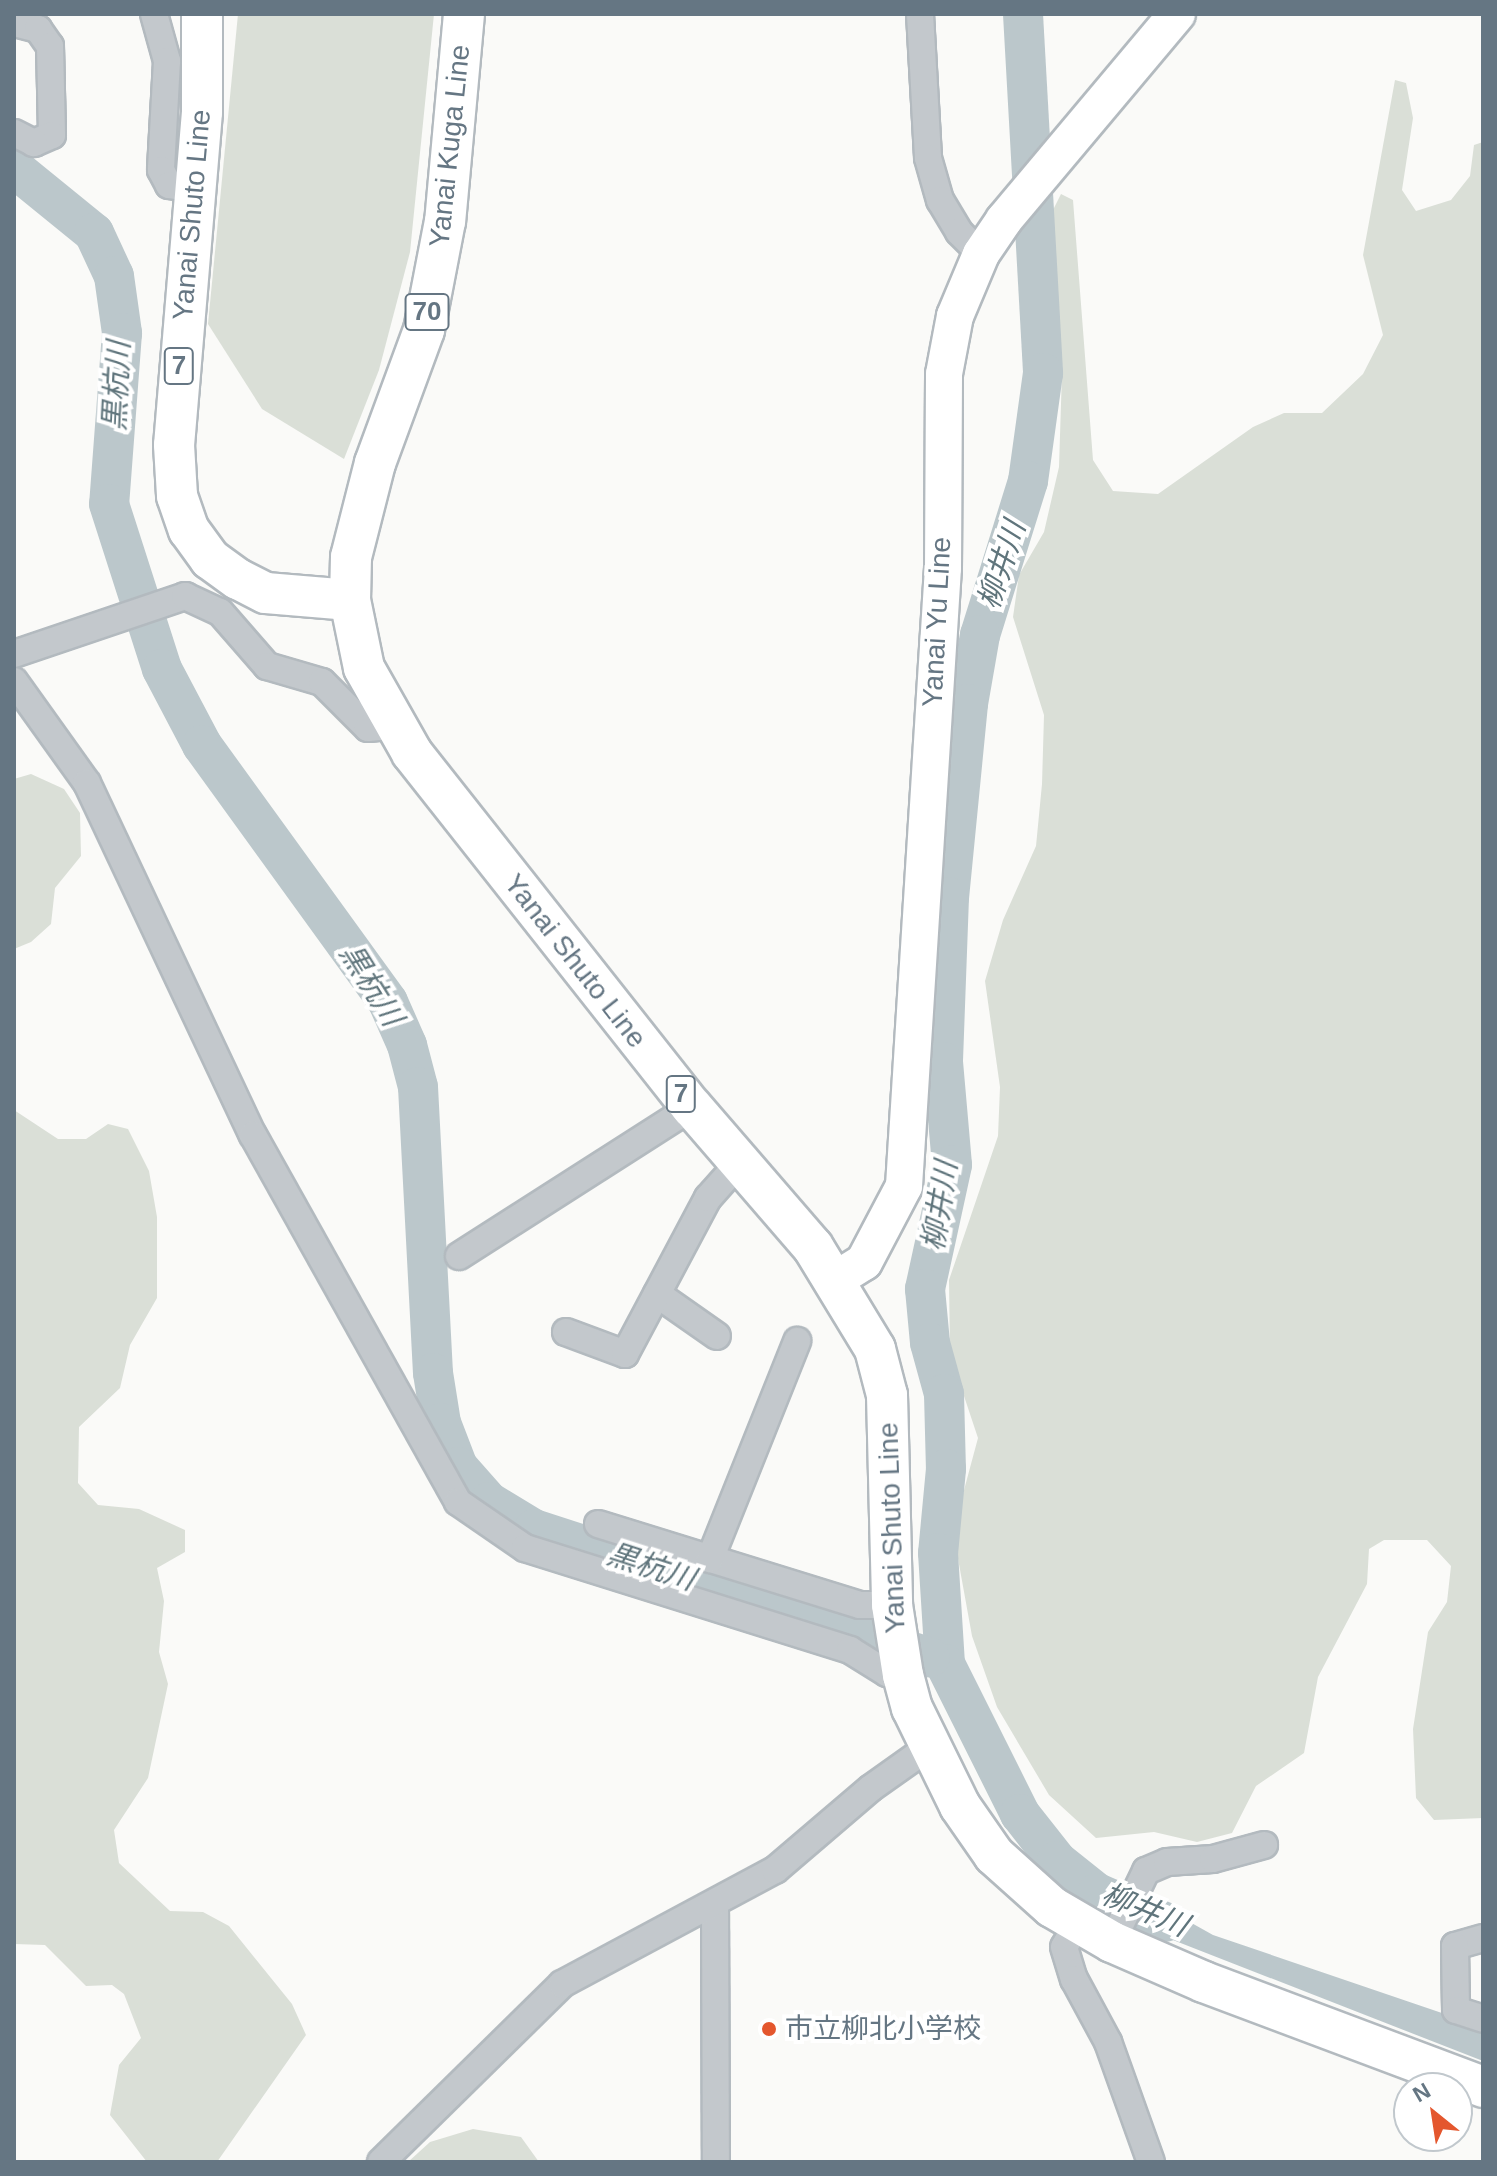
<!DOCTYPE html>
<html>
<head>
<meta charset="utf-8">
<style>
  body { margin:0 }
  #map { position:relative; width:1497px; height:2176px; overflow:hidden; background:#fafaf8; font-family:Helvetica,"Noto Sans JP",sans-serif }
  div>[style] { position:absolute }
  .green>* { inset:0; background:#dadfd7 }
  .water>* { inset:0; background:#bbc7cb }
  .river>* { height:40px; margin:-20px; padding:0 20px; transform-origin:20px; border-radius:20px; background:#bbc7cb }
  .roads { filter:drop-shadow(2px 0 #b3babf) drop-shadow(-2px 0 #b3babf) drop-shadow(0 2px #b3babf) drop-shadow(0 -2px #b3babf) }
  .minor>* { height:26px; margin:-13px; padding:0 13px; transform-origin:13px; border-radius:13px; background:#c3c8cc }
  .secondary>* { height:36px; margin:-18px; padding:0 18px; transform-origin:18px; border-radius:18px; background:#fff }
  .primary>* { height:40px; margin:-20px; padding:0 20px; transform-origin:20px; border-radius:20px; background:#fff }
  .dots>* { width:22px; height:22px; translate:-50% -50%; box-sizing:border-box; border:4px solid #fff; border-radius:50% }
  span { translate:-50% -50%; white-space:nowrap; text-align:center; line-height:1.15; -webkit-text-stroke:8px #fff; paint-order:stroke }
  .shield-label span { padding:2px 6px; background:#fff; border:2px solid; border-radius:6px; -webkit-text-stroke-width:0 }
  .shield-label { font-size:26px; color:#657683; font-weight:700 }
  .street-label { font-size:28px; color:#657683 }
  .poi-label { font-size:28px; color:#657683 }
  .left { translate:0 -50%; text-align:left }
  .water-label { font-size:30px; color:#60757c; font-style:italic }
  .frame { position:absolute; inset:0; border:16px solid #657683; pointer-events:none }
  .north { position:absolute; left:1393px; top:2072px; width:80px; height:80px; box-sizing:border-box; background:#fff; border:2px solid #c1c8cd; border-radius:50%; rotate:330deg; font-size:22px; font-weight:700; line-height:32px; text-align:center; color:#657683 }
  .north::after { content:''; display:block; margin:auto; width:28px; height:36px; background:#e4572e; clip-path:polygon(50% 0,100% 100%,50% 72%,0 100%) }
</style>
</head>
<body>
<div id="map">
  <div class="green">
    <div style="clip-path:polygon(238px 14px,434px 14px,410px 252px,379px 370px,344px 459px,262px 409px,208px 324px)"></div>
    <div style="clip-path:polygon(1395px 80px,1406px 83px,1413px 118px,1402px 190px,1416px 211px,1451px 200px,1470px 176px,1474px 145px,1483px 142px,1483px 1818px,1434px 1820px,1416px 1798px,1413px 1729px,1428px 1632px,1447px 1602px,1451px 1566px,1427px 1540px,1384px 1540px,1369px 1549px,1367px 1584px,1318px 1677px,1304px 1753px,1256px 1786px,1232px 1833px,1197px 1842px,1154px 1832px,1096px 1838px,1049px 1795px,997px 1707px,972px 1636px,953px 1531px,978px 1438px,950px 1354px,949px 1280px,998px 1136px,1000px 1087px,985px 981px,1003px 920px,1036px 846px,1042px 784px,1044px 715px,1013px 617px,1019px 575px,1044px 532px,1059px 467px,1062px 372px,1052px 212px,1061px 194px,1073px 200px,1093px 460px,1113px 491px,1158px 494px,1253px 427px,1284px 413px,1322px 413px,1363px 374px,1383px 335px,1363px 255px)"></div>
    <div style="clip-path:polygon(31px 774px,64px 789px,80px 813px,81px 856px,55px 888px,51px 924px,31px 942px,14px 949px,14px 779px)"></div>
    <div style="clip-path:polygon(14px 1110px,58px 1139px,86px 1139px,108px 1124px,128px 1129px,149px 1171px,157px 1217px,157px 1298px,130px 1345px,120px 1388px,79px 1427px,78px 1483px,98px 1505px,139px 1509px,185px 1530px,185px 1552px,157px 1568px,164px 1601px,159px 1652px,168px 1684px,148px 1778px,114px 1830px,119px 1863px,170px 1911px,203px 1912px,229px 1926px,292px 2004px,306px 2035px,217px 2162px,147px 2162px,110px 2115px,119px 2065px,141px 2038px,124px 1994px,112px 1985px,86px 1986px,45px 1945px,14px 1944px)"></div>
    <div style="clip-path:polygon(473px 2129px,521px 2137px,539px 2162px,408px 2162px,430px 2142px)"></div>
  </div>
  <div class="water">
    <div style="clip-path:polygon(1145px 1897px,1213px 1935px,1483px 2027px,1483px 2061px,1132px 1924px)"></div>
  </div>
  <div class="river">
    <div style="left:1023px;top:14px;width:360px;rotate:86.8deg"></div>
    <div style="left:1043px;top:373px;width:109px;rotate:97.9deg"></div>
    <div style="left:1028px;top:481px;width:161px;rotate:107.3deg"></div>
    <div style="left:980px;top:635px;width:70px;rotate:99.9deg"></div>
    <div style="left:968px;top:704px;width:194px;rotate:95.6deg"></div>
    <div style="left:949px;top:897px;width:165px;rotate:92.1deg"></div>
    <div style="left:943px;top:1062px;width:103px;rotate:85deg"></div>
    <div style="left:952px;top:1165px;width:127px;rotate:102.3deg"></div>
    <div style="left:925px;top:1289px;width:54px;rotate:84.7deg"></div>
    <div style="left:930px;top:1343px;width:53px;rotate:74.6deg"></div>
    <div style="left:944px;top:1394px;width:75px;rotate:88.5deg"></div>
    <div style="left:946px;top:1469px;width:84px;rotate:95.4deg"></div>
    <div style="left:938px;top:1553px;width:111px;rotate:86.4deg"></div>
    <div style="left:945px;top:1664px;width:168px;rotate:63.4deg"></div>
    <div style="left:1020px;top:1814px;width:60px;rotate:51.8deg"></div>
    <div style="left:1057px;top:1861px;width:51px;rotate:38.7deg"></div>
    <div style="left:1097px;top:1893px;width:74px;rotate:23.1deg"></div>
    <div style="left:14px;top:168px;width:103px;rotate:39.1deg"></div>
    <div style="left:94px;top:233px;width:47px;rotate:65.1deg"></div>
    <div style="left:114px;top:276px;width:58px;rotate:82deg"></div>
    <div style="left:122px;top:333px;width:171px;rotate:94.3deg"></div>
    <div style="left:109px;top:504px;width:173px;rotate:72.2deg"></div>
    <div style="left:162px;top:669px;width:86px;rotate:62.2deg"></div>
    <div style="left:202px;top:745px;width:317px;rotate:54.1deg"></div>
    <div style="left:388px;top:1002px;width:47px;rotate:66.2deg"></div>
    <div style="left:407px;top:1045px;width:43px;rotate:75.3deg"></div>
    <div style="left:418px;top:1087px;width:286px;rotate:87deg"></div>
    <div style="left:433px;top:1373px;width:51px;rotate:80.9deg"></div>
    <div style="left:441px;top:1423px;width:47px;rotate:68.9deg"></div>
    <div style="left:458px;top:1467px;width:47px;rotate:48.5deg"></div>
    <div style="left:489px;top:1502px;width:52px;rotate:31deg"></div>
    <div style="left:534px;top:1529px;width:416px;rotate:18deg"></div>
  </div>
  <div class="roads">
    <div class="minor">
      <div style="left:154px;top:14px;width:49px;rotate:74.5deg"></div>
      <div style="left:167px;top:61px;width:109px;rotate:93.2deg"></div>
      <div style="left:161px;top:170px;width:17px;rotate:62deg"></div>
      <div style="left:169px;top:185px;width:25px;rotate:7deg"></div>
      <div style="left:920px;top:14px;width:144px;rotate:86.8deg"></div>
      <div style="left:928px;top:158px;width:44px;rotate:74.1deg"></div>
      <div style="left:940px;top:200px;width:37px;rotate:59deg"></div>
      <div style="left:959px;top:232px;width:31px;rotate:45deg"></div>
      <div style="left:14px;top:23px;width:25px;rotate:14deg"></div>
      <div style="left:38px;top:29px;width:21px;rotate:55deg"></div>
      <div style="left:50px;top:46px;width:89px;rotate:88.7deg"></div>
      <div style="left:52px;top:135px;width:20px;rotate:156deg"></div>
      <div style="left:34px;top:143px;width:22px;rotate:-153deg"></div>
      <div style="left:14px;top:654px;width:181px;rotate:-18.7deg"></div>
      <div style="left:185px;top:596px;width:38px;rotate:25deg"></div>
      <div style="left:220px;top:612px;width:72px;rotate:49deg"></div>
      <div style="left:267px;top:666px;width:57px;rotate:16.2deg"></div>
      <div style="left:322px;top:682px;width:65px;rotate:45deg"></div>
      <div style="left:368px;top:728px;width:25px;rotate:-5deg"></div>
      <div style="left:14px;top:681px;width:125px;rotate:54.4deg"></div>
      <div style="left:87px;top:783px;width:389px;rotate:64.8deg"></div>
      <div style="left:253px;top:1135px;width:420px;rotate:60.8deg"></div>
      <div style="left:458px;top:1502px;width:81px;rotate:34.5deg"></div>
      <div style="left:525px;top:1548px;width:341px;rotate:17.4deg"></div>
      <div style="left:850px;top:1650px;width:44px;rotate:31.9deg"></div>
      <div style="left:887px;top:1673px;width:16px;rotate:7deg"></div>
      <div style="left:459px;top:1256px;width:277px;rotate:-32.6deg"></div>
      <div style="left:657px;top:1294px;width:73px;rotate:35deg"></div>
      <div style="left:566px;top:1332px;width:63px;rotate:20.4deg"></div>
      <div style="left:625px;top:1354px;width:177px;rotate:-62deg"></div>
      <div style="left:708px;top:1198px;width:48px;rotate:-48.4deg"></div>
      <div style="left:598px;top:1524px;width:274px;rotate:17.2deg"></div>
      <div style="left:860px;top:1605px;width:32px"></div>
      <div style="left:710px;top:1559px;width:235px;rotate:-68.2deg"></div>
      <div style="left:715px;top:1903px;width:259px;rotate:89.8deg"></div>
      <div style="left:1077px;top:1924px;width:26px;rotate:119deg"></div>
      <div style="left:1064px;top:1947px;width:34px;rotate:73deg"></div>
      <div style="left:1074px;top:1979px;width:72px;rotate:61.6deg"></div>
      <div style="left:1108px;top:2042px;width:127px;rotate:70.3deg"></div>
      <div style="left:1483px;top:1938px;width:29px;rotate:164deg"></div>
      <div style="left:1455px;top:1946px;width:64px;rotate:89.1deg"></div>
      <div style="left:1456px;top:2010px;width:28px;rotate:18deg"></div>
      <div style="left:1112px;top:1942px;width:79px;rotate:-64.4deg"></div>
      <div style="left:1146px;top:1871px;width:23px;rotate:-23deg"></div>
      <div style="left:1167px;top:1862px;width:46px;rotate:-3.7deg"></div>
      <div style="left:1213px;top:1859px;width:53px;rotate:-15.4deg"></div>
      <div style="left:381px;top:2162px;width:254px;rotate:-44.5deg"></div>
      <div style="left:562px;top:1984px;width:242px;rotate:-28.2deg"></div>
      <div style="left:775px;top:1870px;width:126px;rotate:-40.5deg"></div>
      <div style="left:871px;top:1788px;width:72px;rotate:-35.4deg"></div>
    </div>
    <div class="secondary">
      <div style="left:835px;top:1280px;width:34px;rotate:-32deg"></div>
      <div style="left:864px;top:1262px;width:86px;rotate:-62.2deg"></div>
      <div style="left:904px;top:1186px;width:619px;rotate:-86.39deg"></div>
      <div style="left:943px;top:568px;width:194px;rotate:-89.7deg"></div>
      <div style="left:944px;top:374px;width:59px;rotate:-79.3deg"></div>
      <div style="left:955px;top:316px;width:67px;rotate:-67.2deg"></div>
      <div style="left:981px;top:254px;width:41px;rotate:-55.9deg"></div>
      <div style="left:1004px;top:220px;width:269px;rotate:-50deg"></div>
    </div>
    <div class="primary">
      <div style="left:202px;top:14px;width:98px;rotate:90deg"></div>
      <div style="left:202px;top:112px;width:334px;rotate:94.8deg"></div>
      <div style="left:174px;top:445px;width:51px;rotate:86.6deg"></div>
      <div style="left:177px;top:496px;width:36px;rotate:71deg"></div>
      <div style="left:189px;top:530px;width:36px;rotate:54deg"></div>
      <div style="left:210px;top:559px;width:34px;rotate:36deg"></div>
      <div style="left:238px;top:579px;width:31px;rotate:27deg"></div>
      <div style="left:266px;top:593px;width:84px;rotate:4.8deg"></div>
      <div style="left:464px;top:14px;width:208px;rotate:95.2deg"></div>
      <div style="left:445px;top:221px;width:111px;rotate:100.9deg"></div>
      <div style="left:424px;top:330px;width:142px;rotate:110.2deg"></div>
      <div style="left:375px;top:463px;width:97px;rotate:104.3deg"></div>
      <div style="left:351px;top:557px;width:43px;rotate:91.3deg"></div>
      <div style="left:350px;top:600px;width:69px;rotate:78.4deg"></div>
      <div style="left:364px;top:668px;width:98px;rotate:60.5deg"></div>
      <div style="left:412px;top:753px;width:451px;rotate:51.7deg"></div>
      <div style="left:692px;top:1107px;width:185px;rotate:49.2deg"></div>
      <div style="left:813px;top:1247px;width:119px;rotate:58.7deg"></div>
      <div style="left:875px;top:1349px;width:48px;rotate:75.4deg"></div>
      <div style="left:887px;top:1395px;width:210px;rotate:88.6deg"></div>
      <div style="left:892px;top:1605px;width:71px;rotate:81.1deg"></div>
      <div style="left:903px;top:1675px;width:34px;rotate:75deg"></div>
      <div style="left:912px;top:1708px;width:109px;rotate:63.9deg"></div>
      <div style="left:960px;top:1806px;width:60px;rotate:55.2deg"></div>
      <div style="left:994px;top:1855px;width:78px;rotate:41.9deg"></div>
      <div style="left:1052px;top:1907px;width:69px;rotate:30.3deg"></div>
      <div style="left:1112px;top:1942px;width:100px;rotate:23.5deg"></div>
      <div style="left:1204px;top:1982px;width:298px;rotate:20.6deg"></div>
    </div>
  </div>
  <div class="dots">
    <div style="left:769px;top:2029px;background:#e4572e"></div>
  </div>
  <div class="shield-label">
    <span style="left:427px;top:312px">70</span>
    <span style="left:179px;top:366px">7</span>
    <span style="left:681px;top:1094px">7</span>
  </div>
  <div class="street-label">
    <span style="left:450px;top:146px;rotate:-84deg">Yanai Kuga Line</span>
    <span style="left:192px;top:215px;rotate:-85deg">Yanai Shuto Line</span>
    <span style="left:937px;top:622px;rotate:-87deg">Yanai Yu Line</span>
    <span style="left:575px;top:961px;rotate:52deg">Yanai Shuto Line</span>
    <span style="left:892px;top:1528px;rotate:-92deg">Yanai Shuto Line</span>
  </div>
  <div class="poi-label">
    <span class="left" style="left:785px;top:2029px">市立柳北小学校</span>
  </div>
  <div class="water-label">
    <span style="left:117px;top:386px;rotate:-87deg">黒杭川</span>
    <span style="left:1002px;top:565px;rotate:-72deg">柳井川</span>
    <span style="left:371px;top:985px;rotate:58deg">黒杭川</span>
    <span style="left:940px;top:1206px;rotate:-81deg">柳井川</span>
    <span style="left:651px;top:1567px;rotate:18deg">黒杭川</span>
    <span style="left:1145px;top:1910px;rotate:23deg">柳井川</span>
  </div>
  <div class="frame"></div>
  <div class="north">N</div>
</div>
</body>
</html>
